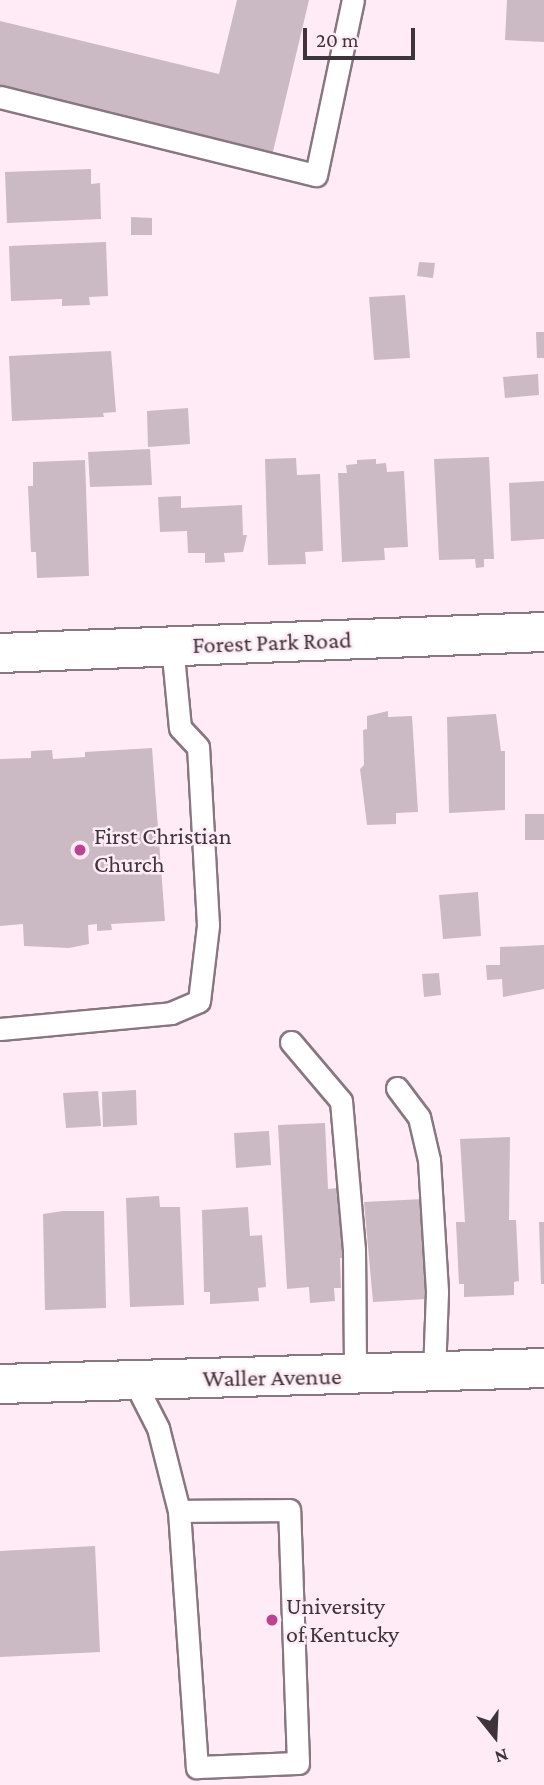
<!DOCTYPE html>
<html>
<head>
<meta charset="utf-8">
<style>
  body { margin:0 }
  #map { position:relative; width:544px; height:1785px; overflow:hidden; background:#feebf5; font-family:"Crimson Pro",serif }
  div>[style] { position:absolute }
  .building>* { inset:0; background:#cbb9c3 }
  .roads { filter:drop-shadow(2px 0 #887780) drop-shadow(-2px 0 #887780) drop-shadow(0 2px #887780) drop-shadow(0 -2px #887780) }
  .service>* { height:21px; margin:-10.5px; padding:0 10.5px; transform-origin:10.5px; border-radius:10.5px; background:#fff }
  .minor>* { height:38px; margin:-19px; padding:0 19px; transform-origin:19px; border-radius:19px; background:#fff }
  .secondary>* { height:38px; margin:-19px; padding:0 19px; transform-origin:19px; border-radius:19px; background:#fff }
  .dots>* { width:19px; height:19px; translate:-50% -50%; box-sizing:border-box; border:4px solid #feebf5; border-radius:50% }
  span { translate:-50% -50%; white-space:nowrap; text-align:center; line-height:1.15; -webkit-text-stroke:5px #feebf5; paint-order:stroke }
  .street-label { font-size:24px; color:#3d3539 }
  .poi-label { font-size:24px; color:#3d3539 }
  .left { translate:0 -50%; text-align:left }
  .north { position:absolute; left:460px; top:1701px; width:70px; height:70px; -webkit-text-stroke:5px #feebf5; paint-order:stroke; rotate:162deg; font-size:19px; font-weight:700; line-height:28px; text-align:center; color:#3d3539 }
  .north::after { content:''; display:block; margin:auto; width:24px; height:32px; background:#3d3539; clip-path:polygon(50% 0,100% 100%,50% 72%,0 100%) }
  .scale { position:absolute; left:303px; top:28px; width:112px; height:32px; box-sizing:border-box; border:4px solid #3d3539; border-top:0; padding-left:9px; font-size:21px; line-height:24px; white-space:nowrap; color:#3d3539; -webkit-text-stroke:5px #feebf5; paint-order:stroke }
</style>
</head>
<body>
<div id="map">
  <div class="building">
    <div style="clip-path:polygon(237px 0,309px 0,271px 160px,0 95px,0 21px,219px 74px)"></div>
    <div style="clip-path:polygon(507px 0,544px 0,544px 42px,505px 40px)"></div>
    <div style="clip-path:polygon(91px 169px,91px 184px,100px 183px,101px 219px,7px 223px,5px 172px)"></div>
    <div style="clip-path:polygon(131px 217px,152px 218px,152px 235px,131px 235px)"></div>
    <div style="clip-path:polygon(106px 242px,108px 296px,89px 297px,90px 305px,62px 306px,62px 299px,11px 301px,9px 246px)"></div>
    <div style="clip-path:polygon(419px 262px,435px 263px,433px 278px,417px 276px)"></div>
    <div style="clip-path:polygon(405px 295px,410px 358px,374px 360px,369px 297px)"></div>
    <div style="clip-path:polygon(536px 332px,544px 332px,544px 358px,537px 358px)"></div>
    <div style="clip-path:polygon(111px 351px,116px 412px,103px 413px,104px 417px,12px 421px,9px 356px)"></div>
    <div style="clip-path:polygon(538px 374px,539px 395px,505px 398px,503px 377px)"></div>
    <div style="clip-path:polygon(188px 408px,190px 444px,148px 447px,147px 411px)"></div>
    <div style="clip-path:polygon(150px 449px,152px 485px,90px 487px,88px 452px)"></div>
    <div style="clip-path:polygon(489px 457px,494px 559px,484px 559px,484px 567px,476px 568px,475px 559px,439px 560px,434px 459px)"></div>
    <div style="clip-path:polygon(296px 458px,297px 475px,320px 474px,323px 551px,305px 552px,306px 564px,268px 565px,265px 459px)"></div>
    <div style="clip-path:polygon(376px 459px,376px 464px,386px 463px,387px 472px,404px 471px,408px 547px,384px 548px,385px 560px,342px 562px,338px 473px,347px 473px,346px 465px,357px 464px,357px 460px)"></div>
    <div style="clip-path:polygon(85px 460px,89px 576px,37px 578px,36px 552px,31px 552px,28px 486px,33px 486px,33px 462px)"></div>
    <div style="clip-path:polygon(544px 481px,544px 539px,511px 541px,509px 483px)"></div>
    <div style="clip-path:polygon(181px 496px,181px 508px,242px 505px,243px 535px,247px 535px,243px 552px,224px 553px,225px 562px,205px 563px,205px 553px,188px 553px,187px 531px,160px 532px,158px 497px)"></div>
    <div style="clip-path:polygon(388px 711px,388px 717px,412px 716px,418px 812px,396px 813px,396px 824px,367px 825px,360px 769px,364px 765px,363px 730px,367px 729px,367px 716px)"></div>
    <div style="clip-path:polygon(496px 714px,501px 751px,505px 751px,505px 810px,449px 813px,447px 717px)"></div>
    <div style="clip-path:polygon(152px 748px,165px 921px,111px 924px,112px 930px,97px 931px,97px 924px,88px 925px,89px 944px,69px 948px,24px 946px,23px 924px,0 926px,0 759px,31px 758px,31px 751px,52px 750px,53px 759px,85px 757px,85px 752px)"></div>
    <div style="clip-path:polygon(525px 814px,544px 814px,544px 840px,525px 840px)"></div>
    <div style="clip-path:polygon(478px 892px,481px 936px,443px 939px,439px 895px)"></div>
    <div style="clip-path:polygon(544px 945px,544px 989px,503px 997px,502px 979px,487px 980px,486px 965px,500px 965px,500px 947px)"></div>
    <div style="clip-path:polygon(439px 973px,441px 995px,424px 997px,422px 974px)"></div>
    <div style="clip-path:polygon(136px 1090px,137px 1125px,103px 1127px,102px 1092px)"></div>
    <div style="clip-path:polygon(98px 1091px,101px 1126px,66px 1128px,63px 1093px)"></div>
    <div style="clip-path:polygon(325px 1123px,328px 1189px,339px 1188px,342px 1241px,348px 1240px,349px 1257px,340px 1258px,341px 1288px,334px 1288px,335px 1301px,310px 1303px,309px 1287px,287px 1289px,278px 1125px)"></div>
    <div style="clip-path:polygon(269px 1131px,271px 1165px,236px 1168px,234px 1133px)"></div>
    <div style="clip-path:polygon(510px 1137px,509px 1220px,516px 1220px,519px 1281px,514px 1282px,514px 1295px,464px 1297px,464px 1284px,459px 1284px,456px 1222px,465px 1222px,460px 1139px)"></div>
    <div style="clip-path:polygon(159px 1196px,160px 1207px,180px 1207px,184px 1305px,130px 1307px,126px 1198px)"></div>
    <div style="clip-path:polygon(424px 1199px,429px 1286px,425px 1286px,426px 1299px,373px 1302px,364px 1202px)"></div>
    <div style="clip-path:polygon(248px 1207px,250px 1236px,262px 1235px,266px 1287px,258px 1288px,259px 1301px,210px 1304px,210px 1292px,204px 1292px,202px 1210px)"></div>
    <div style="clip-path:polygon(63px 1211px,104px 1211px,106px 1308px,45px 1310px,43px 1214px)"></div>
    <div style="clip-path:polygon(539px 1222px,544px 1222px,544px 1284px,541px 1284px)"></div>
    <div style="clip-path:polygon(95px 1546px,100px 1652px,0 1657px,0 1551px)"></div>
  </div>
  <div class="roads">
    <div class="service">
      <div style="left:0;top:97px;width:325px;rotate:13.9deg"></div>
      <div style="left:316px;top:175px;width:179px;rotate:-78.1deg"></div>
      <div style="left:0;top:1029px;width:172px;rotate:-5.3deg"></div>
      <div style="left:171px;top:1013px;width:30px;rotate:-23deg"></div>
      <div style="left:199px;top:1001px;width:77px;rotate:-83.2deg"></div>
      <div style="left:208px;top:925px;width:178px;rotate:-93.2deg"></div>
      <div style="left:198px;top:747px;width:26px;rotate:-133deg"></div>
      <div style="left:180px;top:728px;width:83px;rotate:-95.5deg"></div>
      <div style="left:291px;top:1042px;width:77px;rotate:49.7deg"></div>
      <div style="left:341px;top:1101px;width:150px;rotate:85deg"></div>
      <div style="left:354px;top:1250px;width:125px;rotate:89.5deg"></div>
      <div style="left:397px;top:1088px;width:36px;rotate:53deg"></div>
      <div style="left:419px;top:1117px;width:44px;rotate:76.9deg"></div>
      <div style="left:429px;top:1160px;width:132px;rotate:86.5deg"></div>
      <div style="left:437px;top:1292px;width:81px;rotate:92.1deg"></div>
      <div style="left:134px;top:1381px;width:53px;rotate:62.9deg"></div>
      <div style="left:158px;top:1428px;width:86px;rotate:75.8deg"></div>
      <div style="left:179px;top:1511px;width:257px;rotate:86deg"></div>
      <div style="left:197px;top:1767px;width:101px;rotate:-2.3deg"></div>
      <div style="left:298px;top:1763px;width:253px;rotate:-92deg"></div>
      <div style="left:289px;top:1510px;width:110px;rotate:179.5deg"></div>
    </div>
    <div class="minor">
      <div style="left:0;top:653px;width:544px;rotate:-2.21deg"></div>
    </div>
    <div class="secondary">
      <div style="left:0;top:1384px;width:544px;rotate:-1.68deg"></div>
    </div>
  </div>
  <div class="dots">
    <div style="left:80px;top:850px;background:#bd4293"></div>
    <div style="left:272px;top:1620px;background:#bd4293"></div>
  </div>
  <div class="street-label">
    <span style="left:272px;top:642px;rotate:-2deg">Forest Park Road</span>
    <span style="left:272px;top:1377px;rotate:-1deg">Waller Avenue</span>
  </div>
  <div class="poi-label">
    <span class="left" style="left:94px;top:850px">First Christian<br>Church</span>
    <span class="left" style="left:286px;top:1620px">University<br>of Kentucky</span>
  </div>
  <div class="north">N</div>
  <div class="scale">20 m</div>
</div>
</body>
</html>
